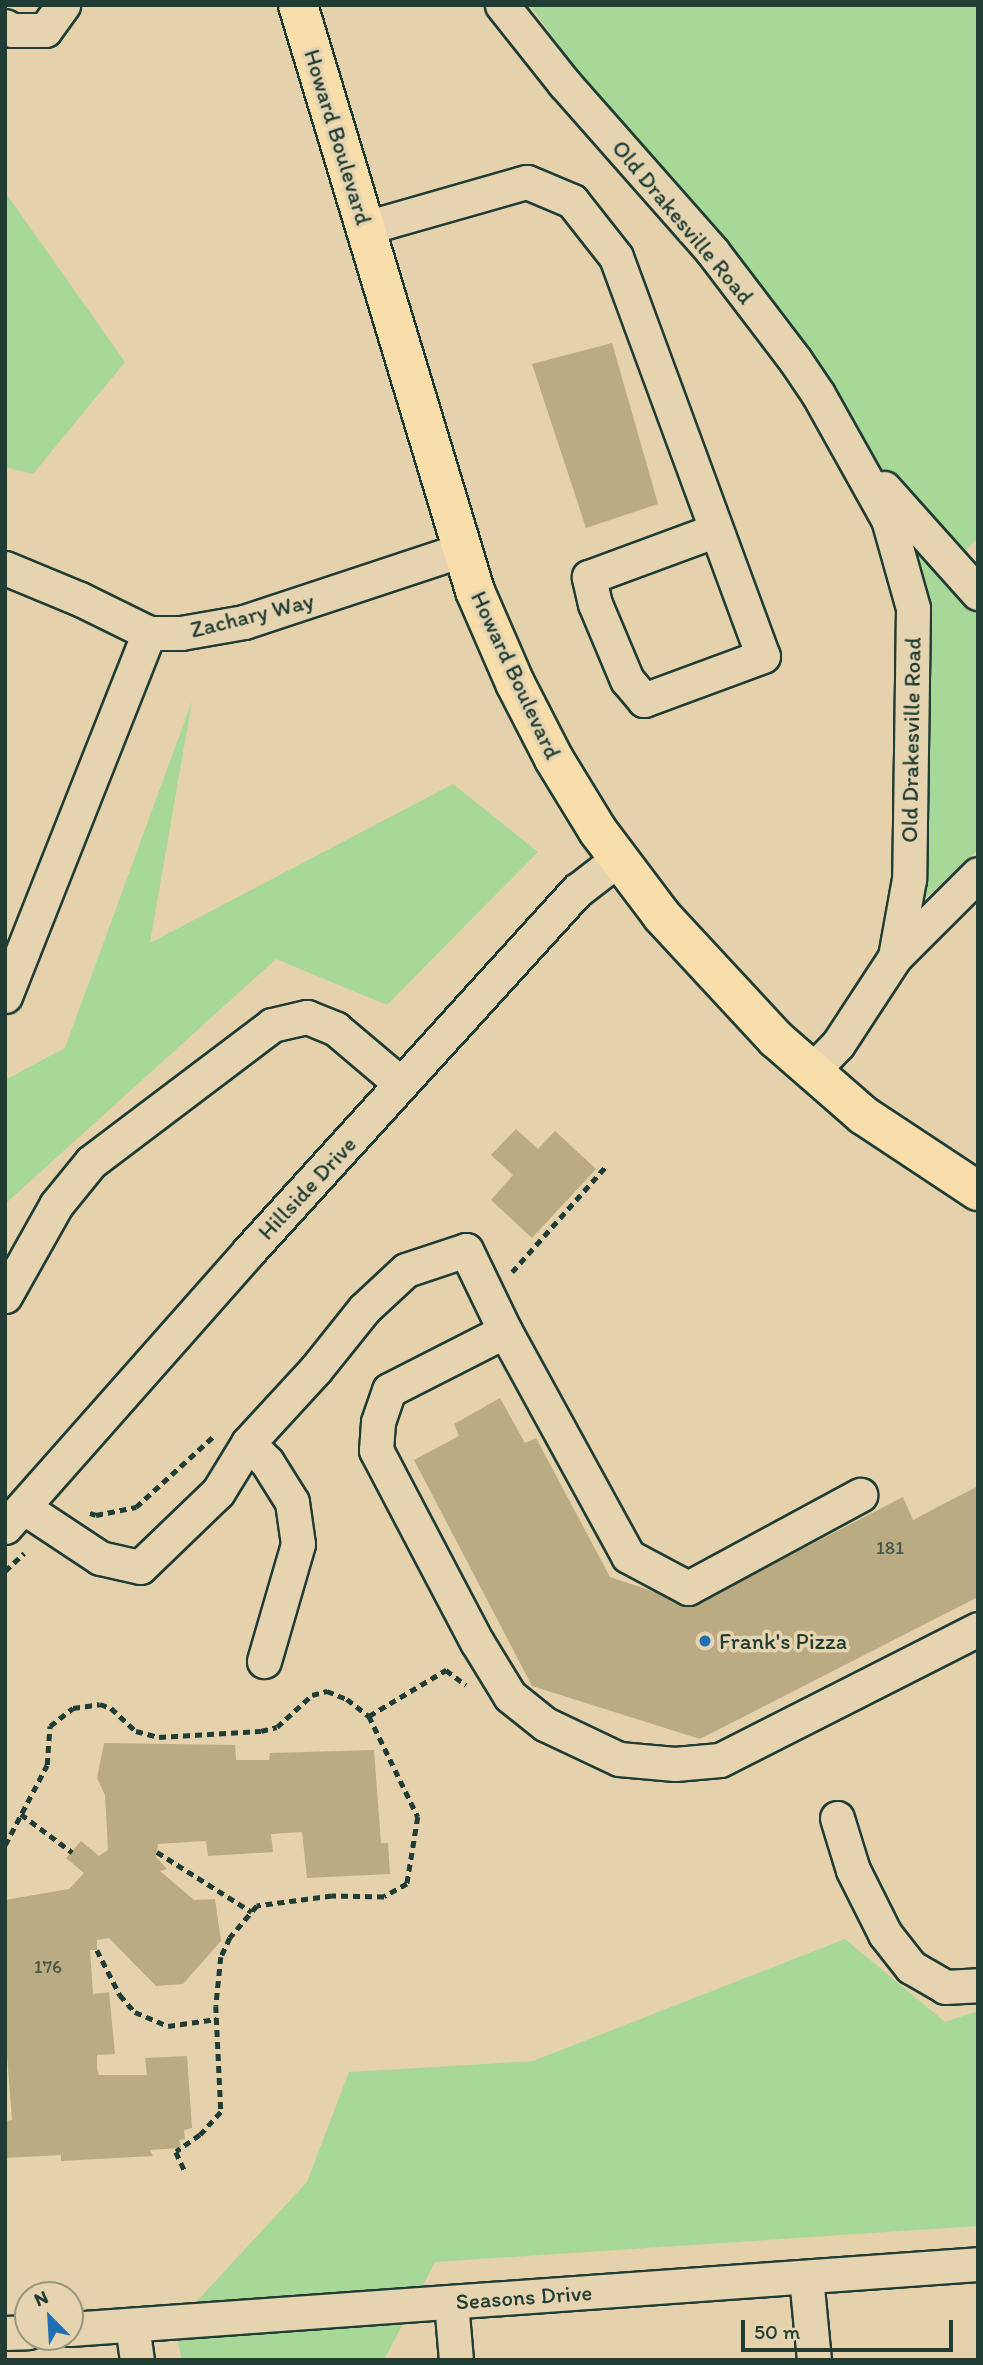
<!DOCTYPE html>
<html>
<head>
<meta charset="utf-8">
<style>
  body { margin:0 }
  #map { position:relative; width:983px; height:2365px; overflow:hidden; background:#e5d1ac; font-family:Itim,sans-serif }
  div>[style] { position:absolute }
  .green>* { inset:0; background:#a8d897 }
  .building>* { inset:0; background:#baab82 }
  .path>* { height:4.5px; margin-top:-2.25px; transform-origin:0; background:repeating-linear-gradient(90deg,#1f3d34 0 7px,transparent 0 12px) }
  .roads { filter:drop-shadow(2px 0 #1f3d34) drop-shadow(-2px 0 #1f3d34) drop-shadow(0 2px #1f3d34) drop-shadow(0 -2px #1f3d34) }
  .minor>* { height:33px; margin:-16.5px; padding:0 16.5px; transform-origin:16.5px; border-radius:16.5px; background:#e6d4b1 }
  .major>* { height:38px; margin:-19px; padding:0 19px; transform-origin:19px; border-radius:19px; background:#f8deab }
  .dots>* { width:19px; height:19px; translate:-50% -50%; box-sizing:border-box; border:4px solid #e6d4b1; border-radius:50% }
  span { translate:-50% -50%; white-space:nowrap; text-align:center; line-height:1.15; -webkit-text-stroke:7px #e6d4b1; paint-order:stroke }
  .number-label { font-size:19px; color:#465848 }
  .number-label span { -webkit-text-stroke-width:0 }
  .street-label { font-size:23px; color:#1f3d34 }
  .poi-label { font-size:23px; color:#1f3d34 }
  .left { translate:0 -50%; text-align:left }
  .frame { position:absolute; inset:0; border:7px solid #1f3d34; pointer-events:none }
  .north { position:absolute; left:14px; top:2281px; width:70px; height:70px; box-sizing:border-box; background:#e6d4b1; border:2px solid #96987f; border-radius:50%; rotate:336deg; font-size:19px; font-weight:700; line-height:28px; text-align:center; color:#1f3d34 }
  .north::after { content:''; display:block; margin:auto; width:24px; height:32px; background:#1f6fb2; clip-path:polygon(50% 0,100% 100%,50% 72%,0 100%) }
  .scale { position:absolute; left:741px; top:2320px; width:212px; height:32px; box-sizing:border-box; border:4px solid #1f3d34; border-top:0; padding-left:9px; font-size:21px; line-height:24px; white-space:nowrap; color:#1f3d34; -webkit-text-stroke:5px #e6d4b1; paint-order:stroke }
</style>
</head>
<body>
<div id="map">
  <div class="green">
    <div style="clip-path:polygon(530px 5px,978px 5px,978px 538px,960px 556px,978px 592px,978px 850px,888px 932px,915px 626px,874px 488px)"></div>
    <div style="clip-path:polygon(5px 192px,125px 362px,33px 474px,5px 467px)"></div>
    <div style="clip-path:polygon(192px 701px,150px 943px,453px 784px,538px 852px,387px 1005px,276px 959px,5px 1204px,5px 1080px,65px 1048px)"></div>
    <div style="clip-path:polygon(845px 1939px,945px 2022px,978px 2011px,978px 2226px,435px 2262px,384px 2360px,182px 2360px,174px 2326px,307px 2182px,349px 2072px,533px 2061px)"></div>
  </div>
  <div class="building">
    <div style="clip-path:polygon(612px 343px,658px 504px,586px 528px,532px 364px)"></div>
    <div style="clip-path:polygon(516px 1129px,538px 1149px,555px 1131px,596px 1169px,532px 1238px,491px 1200px,513px 1175px,491px 1155px)"></div>
    <div style="clip-path:polygon(500px 1398px,525px 1443px,536px 1438px,610px 1577px,694px 1605px,903px 1497px,913px 1520px,978px 1486px,978px 1597px,700px 1739px,532px 1686px,414px 1460px,459px 1436px,454px 1424px)"></div>
    <div style="clip-path:polygon(104px 1743px,235px 1745px,236px 1760px,269px 1760px,270px 1753px,374px 1750px,381px 1843px,388px 1843px,390px 1874px,307px 1878px,302px 1832px,271px 1834px,273px 1852px,208px 1856px,206px 1841px,158px 1844px,156px 1857px,167px 1869px,160px 1871px,194px 1900px,215px 1899px,221px 1941px,183px 1984px,156px 1986px,109px 1938px,97px 1940px,97px 1950px,90px 1950px,93px 1994px,109px 1992px,115px 2054px,97px 2055px,97px 2069px,99px 2075px,147px 2075px,145px 2058px,187px 2056px,192px 2128px,184px 2130px,185px 2139px,179px 2140px,181px 2148px,150px 2150px,153px 2156px,61px 2161px,61px 2155px,5px 2158px,5px 2121px,12px 2120px,5px 2029px,5px 1900px,69px 1889px,84px 1873px,66px 1858px,81px 1841px,99px 1856px,108px 1850px,105px 1795px,97px 1778px)"></div>
  </div>
  <div class="path">
    <div style="left:512px;top:1272px;width:142px;rotate:-48.4deg"></div>
    <div style="left:90px;top:1513px;width:6px;rotate:18deg"></div>
    <div style="left:96px;top:1515px;width:41px;rotate:-11.3deg"></div>
    <div style="left:136px;top:1507px;width:108px;rotate:-42.4deg"></div>
    <div style="left:5px;top:1571px;width:26px;rotate:-43deg"></div>
    <div style="left:369px;top:1716px;width:90px;rotate:-30.9deg"></div>
    <div style="left:446px;top:1670px;width:25px;rotate:37deg"></div>
    <div style="left:21px;top:1814px;width:64px;rotate:36.7deg"></div>
    <div style="left:5px;top:1845px;width:90px;rotate:-62.3deg"></div>
    <div style="left:47px;top:1765px;width:39px;rotate:-86deg"></div>
    <div style="left:50px;top:1726px;width:29px;rotate:-38deg"></div>
    <div style="left:73px;top:1708px;width:27px;rotate:-8deg"></div>
    <div style="left:100px;top:1704px;width:12px;rotate:20deg"></div>
    <div style="left:111px;top:1708px;width:34px;rotate:43deg"></div>
    <div style="left:136px;top:1731px;width:24px;rotate:15deg"></div>
    <div style="left:159px;top:1737px;width:102px;rotate:-3.4deg"></div>
    <div style="left:261px;top:1731px;width:16px;rotate:-14deg"></div>
    <div style="left:277px;top:1727px;width:47px;rotate:-42.4deg"></div>
    <div style="left:312px;top:1695px;width:16px;rotate:-15deg"></div>
    <div style="left:327px;top:1691px;width:22px;rotate:22deg"></div>
    <div style="left:347px;top:1699px;width:28px;rotate:38deg"></div>
    <div style="left:369px;top:1716px;width:112px;rotate:64.1deg"></div>
    <div style="left:418px;top:1817px;width:68px;rotate:99.3deg"></div>
    <div style="left:407px;top:1884px;width:26px;rotate:151deg"></div>
    <div style="left:384px;top:1897px;width:52px;rotate:-178.9deg"></div>
    <div style="left:332px;top:1896px;width:76px;rotate:172.4deg"></div>
    <div style="left:257px;top:1906px;width:42px;rotate:130.2deg"></div>
    <div style="left:230px;top:1938px;width:21px;rotate:115deg"></div>
    <div style="left:221px;top:1957px;width:49px;rotate:95.8deg"></div>
    <div style="left:216px;top:2006px;width:106px;rotate:87.3deg"></div>
    <div style="left:221px;top:2112px;width:31px;rotate:132deg"></div>
    <div style="left:200px;top:2135px;width:29px;rotate:145deg"></div>
    <div style="left:176px;top:2152px;width:23px;rotate:65deg"></div>
    <div style="left:157px;top:1852px;width:112px;rotate:32.3deg"></div>
    <div style="left:97px;top:1950px;width:51px;rotate:62.9deg"></div>
    <div style="left:120px;top:1995px;width:23px;rotate:49deg"></div>
    <div style="left:135px;top:2012px;width:36px;rotate:23deg"></div>
    <div style="left:168px;top:2026px;width:49px;rotate:-8.1deg"></div>
  </div>
  <div class="roads">
    <div class="minor">
      <div style="left:502px;top:5px;width:100px;rotate:51.5deg"></div>
      <div style="left:564px;top:83px;width:224px;rotate:48.6deg"></div>
      <div style="left:712px;top:251px;width:137px;rotate:52.7deg"></div>
      <div style="left:795px;top:360px;width:41px;rotate:55.9deg"></div>
      <div style="left:818px;top:394px;width:143px;rotate:60.8deg"></div>
      <div style="left:888px;top:519px;width:92px;rotate:74.3deg"></div>
      <div style="left:913px;top:608px;width:271px;rotate:90.8deg"></div>
      <div style="left:909px;top:879px;width:79px;rotate:100.2deg"></div>
      <div style="left:895px;top:957px;width:104px;rotate:123.2deg"></div>
      <div style="left:838px;top:1044px;width:39px;rotate:134deg"></div>
      <div style="left:5px;top:26px;width:8px;rotate:30deg"></div>
      <div style="left:12px;top:30px;width:33px"></div>
      <div style="left:45px;top:30px;width:31px;rotate:-54deg"></div>
      <div style="left:365px;top:228px;width:168px;rotate:-15.9deg"></div>
      <div style="left:527px;top:182px;width:49px;rotate:22.9deg"></div>
      <div style="left:572px;top:201px;width:71px;rotate:51.8deg"></div>
      <div style="left:616px;top:257px;width:425px;rotate:69.8deg"></div>
      <div style="left:763px;top:656px;width:127px;rotate:159.7deg"></div>
      <div style="left:644px;top:700px;width:26px;rotate:-130deg"></div>
      <div style="left:627px;top:680px;width:82px;rotate:-112.8deg"></div>
      <div style="left:595px;top:604px;width:28px;rotate:-103deg"></div>
      <div style="left:589px;top:577px;width:135px;rotate:-20.3deg"></div>
      <div style="left:884px;top:488px;width:141px;rotate:48.2deg"></div>
      <div style="left:5px;top:568px;width:81px;rotate:22.5deg"></div>
      <div style="left:80px;top:599px;width:77px;rotate:26.2deg"></div>
      <div style="left:149px;top:633px;width:32px"></div>
      <div style="left:181px;top:633px;width:64px;rotate:-9.9deg"></div>
      <div style="left:244px;top:622px;width:230px;rotate:-18.3deg"></div>
      <div style="left:895px;top:957px;width:117px;rotate:-45deg"></div>
      <div style="left:5px;top:996px;width:391px;rotate:-68.4deg"></div>
      <div style="left:5px;top:1296px;width:104px;rotate:-60.7deg"></div>
      <div style="left:56px;top:1205px;width:55px;rotate:-50.9deg"></div>
      <div style="left:91px;top:1162px;width:227px;rotate:-37.1deg"></div>
      <div style="left:272px;top:1025px;width:36px;rotate:-13deg"></div>
      <div style="left:307px;top:1017px;width:31px;rotate:22deg"></div>
      <div style="left:336px;top:1029px;width:85px;rotate:40.2deg"></div>
      <div style="left:505px;top:1331px;width:130px;rotate:153deg"></div>
      <div style="left:389px;top:1390px;width:34px;rotate:109deg"></div>
      <div style="left:378px;top:1422px;width:28px;rotate:94deg"></div>
      <div style="left:376px;top:1450px;width:217px;rotate:62.3deg"></div>
      <div style="left:477px;top:1642px;width:63px;rotate:58.6deg"></div>
      <div style="left:510px;top:1696px;width:45px;rotate:38.7deg"></div>
      <div style="left:545px;top:1724px;width:82px;rotate:25.3deg"></div>
      <div style="left:619px;top:1759px;width:56px;rotate:5.1deg"></div>
      <div style="left:675px;top:1764px;width:45px;rotate:-5.1deg"></div>
      <div style="left:720px;top:1760px;width:289px;rotate:-26.9deg"></div>
      <div style="left:248px;top:1443px;width:27px;rotate:45deg"></div>
      <div style="left:267px;top:1462px;width:47px;rotate:58deg"></div>
      <div style="left:292px;top:1502px;width:42px;rotate:81.9deg"></div>
      <div style="left:298px;top:1544px;width:122px;rotate:106.2deg"></div>
      <div style="left:23px;top:1507px;width:92px;rotate:33.5deg"></div>
      <div style="left:100px;top:1558px;width:41px;rotate:12.7deg"></div>
      <div style="left:140px;top:1567px;width:108px;rotate:-43.9deg"></div>
      <div style="left:218px;top:1492px;width:57px;rotate:-58.5deg"></div>
      <div style="left:248px;top:1443px;width:100px;rotate:-47.4deg"></div>
      <div style="left:316px;top:1369px;width:77px;rotate:-51.3deg"></div>
      <div style="left:364px;top:1309px;width:57px;rotate:-42.9deg"></div>
      <div style="left:406px;top:1270px;width:63px;rotate:-18.4deg"></div>
      <div style="left:466px;top:1250px;width:90px;rotate:64.3deg"></div>
      <div style="left:505px;top:1331px;width:256px;rotate:61.3deg"></div>
      <div style="left:628px;top:1556px;width:68px;rotate:28.1deg"></div>
      <div style="left:688px;top:1588px;width:196px;rotate:-28.4deg"></div>
      <div style="left:5px;top:1527px;width:368px;rotate:-48.5deg"></div>
      <div style="left:249px;top:1251px;width:488px;rotate:-47.7deg"></div>
      <div style="left:578px;top:890px;width:51px;rotate:-37.8deg"></div>
      <div style="left:837px;top:1818px;width:54px;rotate:72.9deg"></div>
      <div style="left:853px;top:1870px;width:72px;rotate:63.4deg"></div>
      <div style="left:885px;top:1934px;width:42px;rotate:51.8deg"></div>
      <div style="left:911px;top:1967px;width:39px;rotate:30deg"></div>
      <div style="left:945px;top:1987px;width:33px;rotate:-3deg"></div>
      <div style="left:806px;top:2277px;width:83px;rotate:84.5deg"></div>
      <div style="left:451px;top:2302px;width:58px;rotate:85.1deg"></div>
      <div style="left:132px;top:2325px;width:35px;rotate:82deg"></div>
      <div style="left:70px;top:2329px;width:910px;rotate:-4.09deg"></div>
      <div style="left:5px;top:2333px;width:23px;rotate:-2deg"></div>
    </div>
    <div class="major">
      <div style="left:298px;top:5px;width:612px;rotate:73.19deg"></div>
      <div style="left:475px;top:591px;width:100px;rotate:66.5deg"></div>
      <div style="left:515px;top:683px;width:85px;rotate:62.8deg"></div>
      <div style="left:554px;top:759px;width:84px;rotate:58.6deg"></div>
      <div style="left:598px;top:831px;width:106px;rotate:53deg"></div>
      <div style="left:662px;top:916px;width:168px;rotate:47.2deg"></div>
      <div style="left:776px;top:1039px;width:116px;rotate:41.1deg"></div>
      <div style="left:863px;top:1115px;width:138px;rotate:33.5deg"></div>
    </div>
  </div>
  <div class="dots">
    <div style="left:705px;top:1641px;background:#1f6fb2"></div>
  </div>
  <div class="number-label">
    <span style="left:890px;top:1548px">181</span>
    <span style="left:48px;top:1967px">176</span>
  </div>
  <div class="street-label">
    <span style="left:338px;top:137px;rotate:73deg">Howard Boulevard</span>
    <span style="left:683px;top:222px;rotate:50deg">Old Drakesville Road</span>
    <span style="left:252px;top:615px;rotate:-14deg">Zachary Way</span>
    <span style="left:516px;top:675px;rotate:65deg">Howard Boulevard</span>
    <span style="left:911px;top:740px;rotate:-89deg">Old Drakesville Road</span>
    <span style="left:307px;top:1188px;rotate:-47deg">Hillside Drive</span>
    <span style="left:524px;top:2297px;rotate:-4deg">Seasons Drive</span>
  </div>
  <div class="poi-label">
    <span class="left" style="left:719px;top:1641px">Frank's Pizza</span>
  </div>
  <div class="frame"></div>
  <div class="north">N</div>
  <div class="scale">50 m</div>
</div>
</body>
</html>
